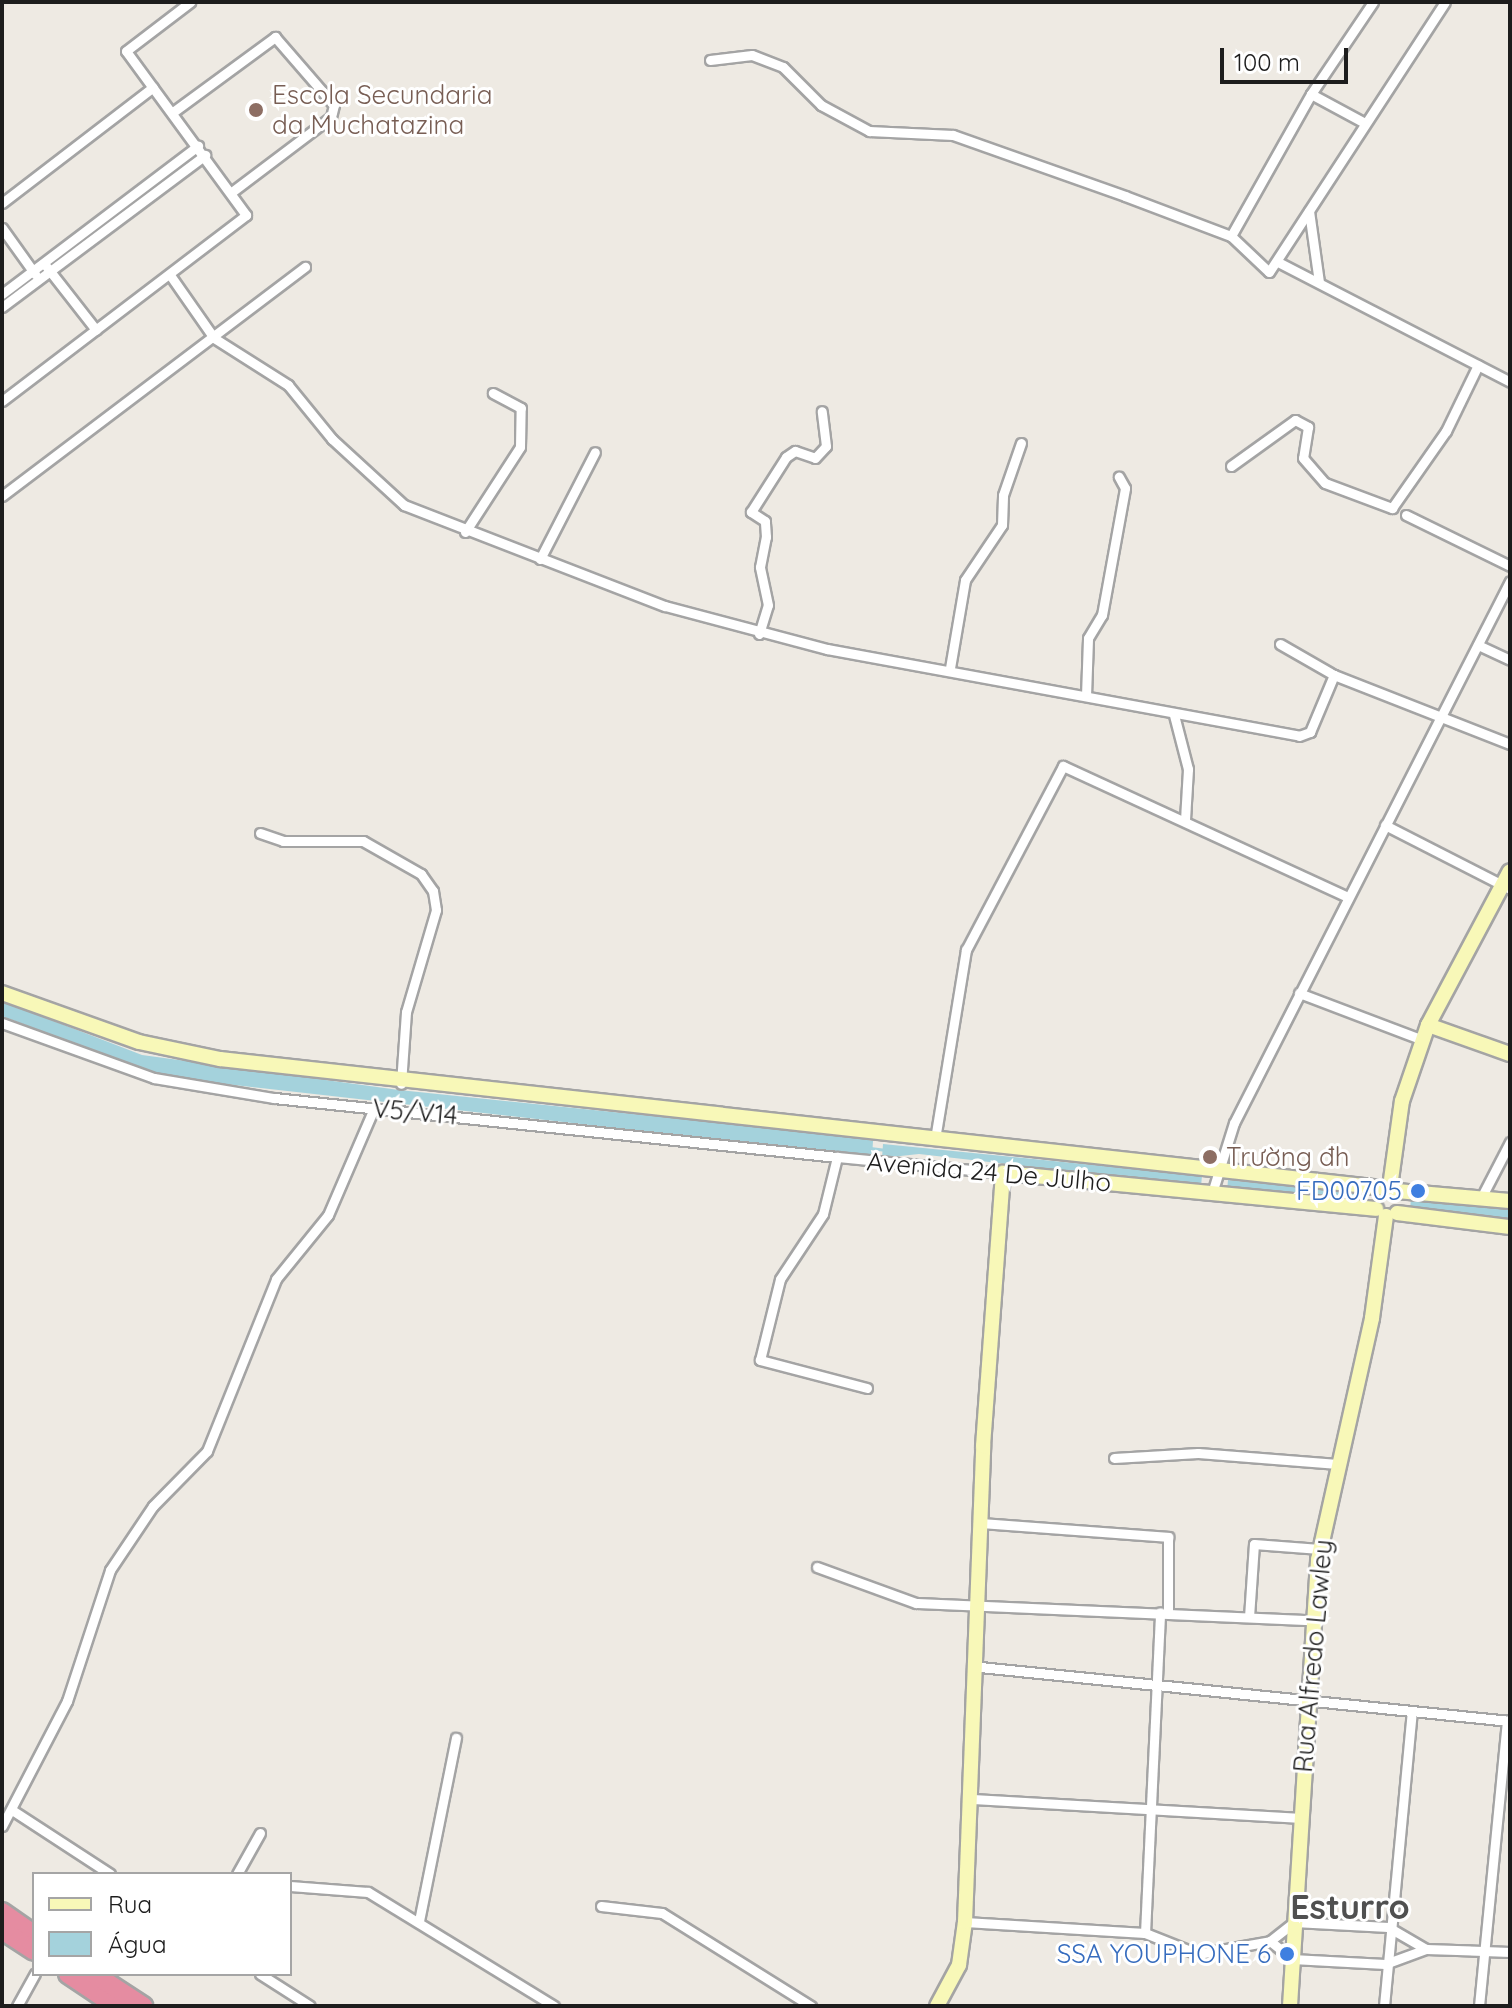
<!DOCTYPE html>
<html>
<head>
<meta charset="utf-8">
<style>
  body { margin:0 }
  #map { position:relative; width:1512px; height:2008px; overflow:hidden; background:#eeeae3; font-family:Quicksand,sans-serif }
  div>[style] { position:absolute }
  .water>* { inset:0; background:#a4d2dc }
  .stream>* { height:3px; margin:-1.5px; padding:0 1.5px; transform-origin:1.5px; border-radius:1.5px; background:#a4d2dc }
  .roads { filter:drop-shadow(2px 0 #a4a4a4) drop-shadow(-2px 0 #a4a4a4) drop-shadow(0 2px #a4a4a4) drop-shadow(0 -2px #a4a4a4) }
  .street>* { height:9px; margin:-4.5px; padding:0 4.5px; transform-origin:4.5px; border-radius:4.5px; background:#fff }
  .secondary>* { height:14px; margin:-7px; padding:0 7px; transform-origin:7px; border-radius:7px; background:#f8f8b8 }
  .highway>* { height:18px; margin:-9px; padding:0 9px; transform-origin:9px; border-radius:9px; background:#e58ca1 }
  .dots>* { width:22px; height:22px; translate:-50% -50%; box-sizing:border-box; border:4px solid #fff; border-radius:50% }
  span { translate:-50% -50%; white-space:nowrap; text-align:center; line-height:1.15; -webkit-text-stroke:6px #fff; paint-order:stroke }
  .education-label { font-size:26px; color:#785e54 }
  .left { translate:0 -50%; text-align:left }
  .street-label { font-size:26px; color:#1d1d1d }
  .shop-label { font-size:26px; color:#366cbe }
  .right { translate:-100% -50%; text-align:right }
  .district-label { font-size:34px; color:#505050; font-weight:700 }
  .frame { position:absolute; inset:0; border:4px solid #1d1d1d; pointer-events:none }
  .legend { position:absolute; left:32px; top:1872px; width:260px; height:104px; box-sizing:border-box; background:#fff; border:2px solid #a5a5a5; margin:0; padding:10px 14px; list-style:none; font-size:24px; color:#1d1d1d }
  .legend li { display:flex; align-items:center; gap:16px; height:40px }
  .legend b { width:40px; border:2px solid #a5a5a5 }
  .scale { position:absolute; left:1220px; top:48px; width:128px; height:36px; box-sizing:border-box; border:4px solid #1d1d1d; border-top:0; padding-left:10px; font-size:24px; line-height:28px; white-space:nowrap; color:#1d1d1d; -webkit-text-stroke:6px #fff; paint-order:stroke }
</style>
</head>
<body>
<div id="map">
  <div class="water">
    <div style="clip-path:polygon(2px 1001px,142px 1055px,399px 1090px,855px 1137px,873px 1141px,872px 1157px,164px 1077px,2px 1016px)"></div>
    <div style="clip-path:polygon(883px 1144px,1202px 1176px,1201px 1186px,919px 1154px,882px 1158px)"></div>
    <div style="clip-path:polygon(1228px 1180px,1365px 1194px,1364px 1203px,1227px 1192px)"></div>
    <div style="clip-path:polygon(1411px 1198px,1510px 1209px,1510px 1221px,1410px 1210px)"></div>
  </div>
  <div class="stream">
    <div style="left:870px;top:1148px;width:16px;rotate:7deg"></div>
  </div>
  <div class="roads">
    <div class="street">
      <div style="left:710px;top:60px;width:42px;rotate:-6.8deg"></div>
      <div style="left:752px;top:55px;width:33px;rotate:21deg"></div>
      <div style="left:783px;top:67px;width:54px;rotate:45deg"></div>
      <div style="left:821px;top:105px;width:55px;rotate:28.4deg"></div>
      <div style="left:869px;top:131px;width:84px;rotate:2.7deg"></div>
      <div style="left:953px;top:135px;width:182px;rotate:19.5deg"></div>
      <div style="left:1125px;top:196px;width:113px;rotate:20.7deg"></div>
      <div style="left:1231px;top:236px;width:52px;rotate:43.5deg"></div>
      <div style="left:1269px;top:272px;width:322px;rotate:-56.9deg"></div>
      <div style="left:1311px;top:94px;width:111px;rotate:-56deg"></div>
      <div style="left:173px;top:112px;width:127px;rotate:-36.3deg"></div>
      <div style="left:275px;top:37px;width:90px;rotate:49.1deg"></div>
      <div style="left:334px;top:105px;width:12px;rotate:104deg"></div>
      <div style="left:331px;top:117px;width:123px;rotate:142.9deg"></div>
      <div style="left:2px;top:203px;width:190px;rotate:-37.5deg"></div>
      <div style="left:1309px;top:211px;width:72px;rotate:82deg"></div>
      <div style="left:2px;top:228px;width:57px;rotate:54.3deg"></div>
      <div style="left:1231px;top:236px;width:163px;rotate:-60.6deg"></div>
      <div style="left:1311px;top:94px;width:59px;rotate:28.3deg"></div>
      <div style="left:1278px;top:262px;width:261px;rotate:27.3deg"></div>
      <div style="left:46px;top:266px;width:81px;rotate:52deg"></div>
      <div style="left:170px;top:275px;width:77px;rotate:55.1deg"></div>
      <div style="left:214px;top:338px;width:88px;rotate:32.4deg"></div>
      <div style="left:288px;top:385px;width:70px;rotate:50.8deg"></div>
      <div style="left:332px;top:439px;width:98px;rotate:42.5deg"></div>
      <div style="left:404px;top:505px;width:280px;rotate:21.2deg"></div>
      <div style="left:665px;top:606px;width:168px;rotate:14.9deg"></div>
      <div style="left:827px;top:649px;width:480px;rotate:10.4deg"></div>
      <div style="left:1299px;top:736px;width:12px;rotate:-20deg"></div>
      <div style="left:1310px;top:732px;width:62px;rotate:-67.2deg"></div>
      <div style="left:2px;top:294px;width:246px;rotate:-37.1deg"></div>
      <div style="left:2px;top:307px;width:254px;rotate:-36.8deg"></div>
      <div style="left:2px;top:401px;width:307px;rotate:-37.3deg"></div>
      <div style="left:246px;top:215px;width:203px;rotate:-126.2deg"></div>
      <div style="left:126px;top:51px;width:81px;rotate:-37.4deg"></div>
      <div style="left:1231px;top:466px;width:79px;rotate:-35.7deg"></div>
      <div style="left:1295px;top:420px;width:15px;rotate:28deg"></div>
      <div style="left:1308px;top:427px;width:31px;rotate:99deg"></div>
      <div style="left:1303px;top:458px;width:33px;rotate:49deg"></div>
      <div style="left:1325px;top:483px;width:72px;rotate:20.5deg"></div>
      <div style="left:1392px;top:508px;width:94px;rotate:-55deg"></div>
      <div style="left:1446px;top:431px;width:73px;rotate:-64.1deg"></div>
      <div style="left:2px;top:496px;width:380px;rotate:-37.1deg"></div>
      <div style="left:1406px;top:515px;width:116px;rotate:26.1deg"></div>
      <div style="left:465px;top:532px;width:101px;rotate:-57.1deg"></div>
      <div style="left:520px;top:447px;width:39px;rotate:-89deg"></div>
      <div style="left:521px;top:408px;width:32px;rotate:-152deg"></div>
      <div style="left:540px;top:559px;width:120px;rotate:-62.8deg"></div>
      <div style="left:759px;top:634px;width:30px;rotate:-73deg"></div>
      <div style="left:768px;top:605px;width:39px;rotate:-102deg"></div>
      <div style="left:760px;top:567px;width:31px;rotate:-79deg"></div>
      <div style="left:766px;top:537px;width:16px;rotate:-94deg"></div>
      <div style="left:765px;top:521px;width:17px;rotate:-147deg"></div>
      <div style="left:751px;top:512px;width:65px;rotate:-57.5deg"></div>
      <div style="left:786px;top:457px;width:11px;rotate:-34deg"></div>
      <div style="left:795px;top:451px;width:21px;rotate:19deg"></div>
      <div style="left:815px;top:458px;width:16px;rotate:-47deg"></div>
      <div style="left:826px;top:446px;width:35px;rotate:-97deg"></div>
      <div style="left:1280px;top:644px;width:62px;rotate:29.9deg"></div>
      <div style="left:1334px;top:675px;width:189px;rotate:21.4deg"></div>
      <div style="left:1478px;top:645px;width:35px;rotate:25deg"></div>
      <div style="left:950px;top:668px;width:89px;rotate:-80.3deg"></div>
      <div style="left:965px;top:580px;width:66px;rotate:-56.1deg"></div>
      <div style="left:1002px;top:525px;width:30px;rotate:-88deg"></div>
      <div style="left:1003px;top:495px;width:55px;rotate:-70.9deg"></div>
      <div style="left:1086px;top:696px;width:58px;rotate:-88deg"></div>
      <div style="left:1088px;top:638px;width:27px;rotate:-59deg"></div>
      <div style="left:1102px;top:615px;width:129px;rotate:-79.7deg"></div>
      <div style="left:1125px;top:488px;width:13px;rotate:-119deg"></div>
      <div style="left:1174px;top:715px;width:56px;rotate:75.5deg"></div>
      <div style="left:1188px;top:769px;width:50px;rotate:93.4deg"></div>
      <div style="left:1385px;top:825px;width:140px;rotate:27.1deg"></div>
      <div style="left:260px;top:833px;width:24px;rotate:19deg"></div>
      <div style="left:283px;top:841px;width:80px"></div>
      <div style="left:363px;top:841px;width:67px;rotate:29.6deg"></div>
      <div style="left:421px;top:874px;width:21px;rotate:55deg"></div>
      <div style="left:433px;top:891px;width:19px;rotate:81deg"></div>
      <div style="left:436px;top:910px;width:106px;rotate:106.4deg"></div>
      <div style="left:406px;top:1012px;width:72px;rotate:94deg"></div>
      <div style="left:1299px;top:993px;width:133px;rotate:20.8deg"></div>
      <div style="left:2px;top:1023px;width:162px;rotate:19.9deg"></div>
      <div style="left:154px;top:1078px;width:122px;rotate:9.5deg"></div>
      <div style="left:274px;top:1098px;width:566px;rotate:5.98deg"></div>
      <div style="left:935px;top:1139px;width:192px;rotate:-80.7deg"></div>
      <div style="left:966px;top:950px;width:208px;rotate:-62.2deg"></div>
      <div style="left:1063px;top:766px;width:314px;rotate:24.7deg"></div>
      <div style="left:1212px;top:1193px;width:73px;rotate:-72.6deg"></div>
      <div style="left:1234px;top:1123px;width:608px;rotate:-63.01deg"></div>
      <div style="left:1481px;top:1198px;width:63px;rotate:-62.6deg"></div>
      <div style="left:867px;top:1388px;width:111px;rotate:-165.3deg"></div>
      <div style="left:760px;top:1360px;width:83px;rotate:-76.1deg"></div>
      <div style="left:780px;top:1279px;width:78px;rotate:-56.5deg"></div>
      <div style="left:823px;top:1214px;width:59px;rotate:-76.2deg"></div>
      <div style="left:837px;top:1157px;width:167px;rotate:5.5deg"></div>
      <div style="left:1114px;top:1458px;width:84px;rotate:-3.4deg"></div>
      <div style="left:1198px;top:1453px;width:140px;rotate:4.5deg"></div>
      <div style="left:982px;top:1523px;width:187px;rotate:4.3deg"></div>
      <div style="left:1168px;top:1537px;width:76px;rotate:90deg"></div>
      <div style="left:817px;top:1567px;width:105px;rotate:20deg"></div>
      <div style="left:916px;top:1603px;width:396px;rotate:2.5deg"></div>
      <div style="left:1249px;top:1617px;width:73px;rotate:-86.1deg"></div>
      <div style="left:1254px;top:1544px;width:66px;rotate:4.3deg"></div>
      <div style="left:980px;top:1667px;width:533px;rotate:5.82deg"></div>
      <div style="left:973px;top:1799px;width:329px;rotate:3.3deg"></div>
      <div style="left:12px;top:1810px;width:117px;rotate:33.1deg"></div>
      <div style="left:2px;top:1826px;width:141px;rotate:-62.5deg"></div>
      <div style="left:67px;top:1701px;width:138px;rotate:-71.8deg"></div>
      <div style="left:110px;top:1570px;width:77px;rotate:-56.1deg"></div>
      <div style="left:153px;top:1506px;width:77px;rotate:-45.5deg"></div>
      <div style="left:207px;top:1451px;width:185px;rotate:-68.1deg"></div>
      <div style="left:276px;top:1279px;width:82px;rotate:-50.9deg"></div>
      <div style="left:328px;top:1215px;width:116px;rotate:-66.7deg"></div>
      <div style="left:237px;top:1874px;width:47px;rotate:-60.7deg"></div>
      <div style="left:290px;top:1886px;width:78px;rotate:4.4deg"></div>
      <div style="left:368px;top:1892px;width:218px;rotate:31.5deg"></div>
      <div style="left:601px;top:1906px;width:61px;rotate:6.5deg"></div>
      <div style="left:662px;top:1913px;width:176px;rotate:32deg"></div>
      <div style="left:419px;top:1921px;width:187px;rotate:-78.6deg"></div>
      <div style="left:965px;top:1922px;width:180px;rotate:3.5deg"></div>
      <div style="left:1145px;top:1933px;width:57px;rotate:21.6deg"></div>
      <div style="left:1198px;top:1954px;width:73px;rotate:-10.2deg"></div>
      <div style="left:1270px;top:1941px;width:31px;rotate:-38deg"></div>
      <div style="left:1294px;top:1922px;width:94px;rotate:3deg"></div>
      <div style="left:1388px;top:1927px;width:44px;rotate:30.1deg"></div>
      <div style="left:1145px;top:1933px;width:321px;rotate:-87.3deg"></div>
      <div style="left:1270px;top:1941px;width:28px;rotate:39deg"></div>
      <div style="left:1292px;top:1959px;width:93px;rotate:3.1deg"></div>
      <div style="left:1385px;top:1964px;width:44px;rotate:-20.1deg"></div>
      <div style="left:1426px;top:1949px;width:84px;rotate:2deg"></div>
      <div style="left:260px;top:1974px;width:59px;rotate:32.6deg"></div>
      <div style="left:17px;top:2006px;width:37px;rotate:-61deg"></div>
      <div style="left:1384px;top:2006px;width:295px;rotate:-84.6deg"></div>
      <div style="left:1479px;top:2006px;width:287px;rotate:-84.4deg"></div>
    </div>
    <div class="secondary">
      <div style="left:2px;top:993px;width:145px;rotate:19.7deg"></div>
      <div style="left:139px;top:1042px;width:83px;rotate:11.9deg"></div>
      <div style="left:220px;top:1059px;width:1169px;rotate:6.33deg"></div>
      <div style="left:1428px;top:1025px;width:87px;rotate:19.5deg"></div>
      <div style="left:1390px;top:1187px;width:87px;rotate:-82.1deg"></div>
      <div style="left:1402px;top:1101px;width:80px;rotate:-71.1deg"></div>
      <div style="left:1428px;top:1025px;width:174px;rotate:-62deg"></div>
      <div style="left:1397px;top:1191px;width:113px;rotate:5.1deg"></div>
      <div style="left:1397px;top:1213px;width:114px;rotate:7.1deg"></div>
      <div style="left:937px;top:2006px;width:47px;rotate:-61.8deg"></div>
      <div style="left:959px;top:1965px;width:43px;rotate:-82.1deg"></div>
      <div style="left:965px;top:1922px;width:476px;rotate:-87.8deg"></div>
      <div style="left:983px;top:1446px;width:274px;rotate:-85.8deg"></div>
      <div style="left:1003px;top:1173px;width:375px;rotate:5.5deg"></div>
      <div style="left:1290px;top:2006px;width:447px;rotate:-86.4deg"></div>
      <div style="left:1318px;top:1560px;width:248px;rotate:-77.4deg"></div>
      <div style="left:1372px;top:1318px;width:103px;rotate:-82.2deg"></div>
    </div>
    <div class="highway">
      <div style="left:2px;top:1912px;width:39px;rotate:35deg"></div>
      <div style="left:2px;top:1930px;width:38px;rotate:33deg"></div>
      <div style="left:68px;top:1974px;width:58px;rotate:33.7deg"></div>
      <div style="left:94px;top:1974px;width:59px;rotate:33.1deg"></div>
    </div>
  </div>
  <div class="dots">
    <div style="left:256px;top:110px;background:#8d6e63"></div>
    <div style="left:1210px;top:1157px;background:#8d6e63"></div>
    <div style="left:1418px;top:1191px;background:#3f7fe0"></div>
    <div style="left:1287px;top:1954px;background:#3f7fe0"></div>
  </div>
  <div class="education-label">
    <span class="left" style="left:272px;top:110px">Escola Secundaria<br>da Muchatazina</span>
    <span class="left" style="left:1226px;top:1157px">Trường đh</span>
  </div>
  <div class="street-label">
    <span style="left:415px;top:1112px;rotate:5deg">V5/V14</span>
    <span style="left:989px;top:1172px;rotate:5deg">Avenida 24 De Julho</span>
    <span style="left:1313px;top:1656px;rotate:-85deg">Rua Alfredo Lawley</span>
  </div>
  <div class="shop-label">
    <span class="right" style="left:1402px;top:1191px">FD00705</span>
    <span class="right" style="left:1271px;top:1954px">SSA YOUPHONE 6</span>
  </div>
  <div class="district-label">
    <span style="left:1350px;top:1907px">Esturro</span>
  </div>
  <div class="frame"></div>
  <ul class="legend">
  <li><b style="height:10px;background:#f8f8b8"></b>Rua</li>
  <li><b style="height:22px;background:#a4d2dc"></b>Água</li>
  </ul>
  <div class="scale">100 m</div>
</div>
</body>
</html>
